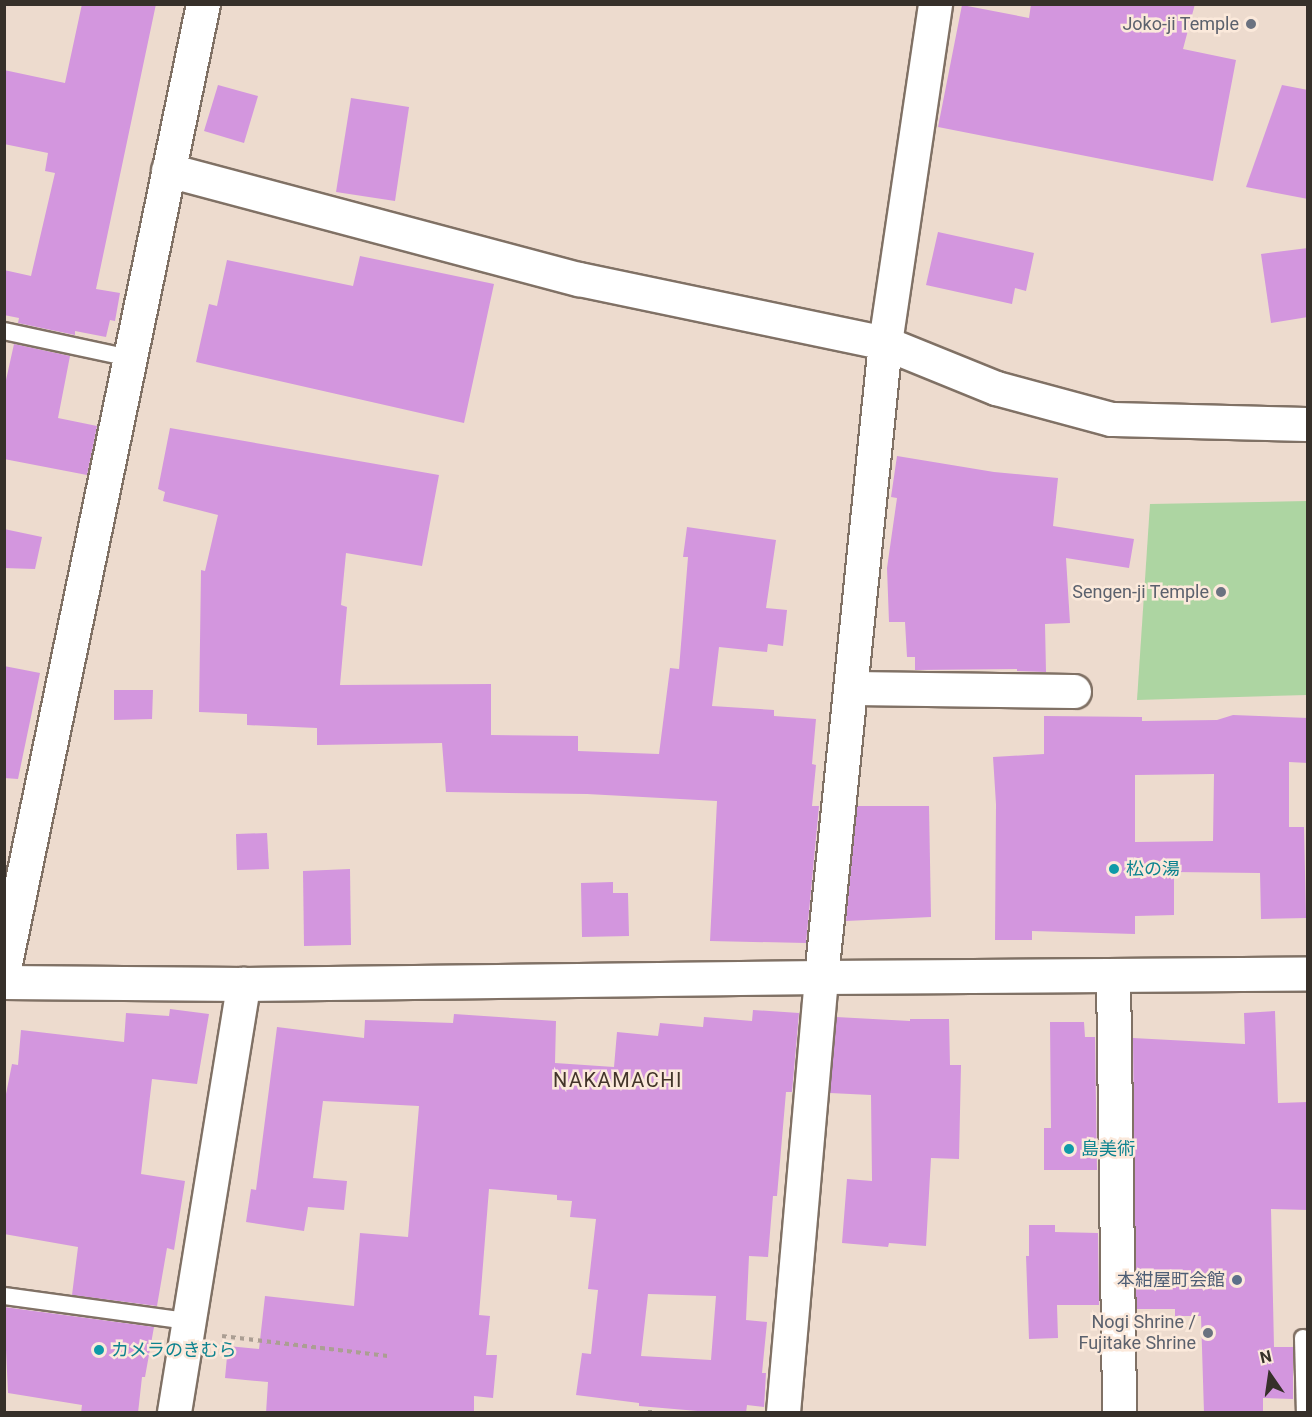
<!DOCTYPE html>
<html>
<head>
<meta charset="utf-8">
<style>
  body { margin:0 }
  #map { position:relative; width:1312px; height:1417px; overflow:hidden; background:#eddbce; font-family:Roboto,"Noto Sans JP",sans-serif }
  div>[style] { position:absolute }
  .green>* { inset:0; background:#add5a2 }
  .building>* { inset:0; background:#d396de }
  .path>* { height:4px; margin-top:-2px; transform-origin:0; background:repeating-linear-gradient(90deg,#ab9e93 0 4.5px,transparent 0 9px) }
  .roads { filter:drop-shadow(2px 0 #807165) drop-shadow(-2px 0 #807165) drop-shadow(0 2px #807165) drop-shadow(0 -2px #807165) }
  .service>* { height:16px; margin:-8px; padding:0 8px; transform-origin:8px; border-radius:8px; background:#fff }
  .minor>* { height:33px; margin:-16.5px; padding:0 16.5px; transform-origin:16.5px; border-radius:16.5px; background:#fff }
  .tertiary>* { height:33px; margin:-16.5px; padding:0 16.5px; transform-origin:16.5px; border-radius:16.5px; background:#fff }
  .dots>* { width:16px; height:16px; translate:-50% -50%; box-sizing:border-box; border:3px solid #fbe9db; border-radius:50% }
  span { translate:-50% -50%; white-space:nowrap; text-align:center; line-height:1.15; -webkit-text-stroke:5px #fbe9db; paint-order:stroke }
  .worship-label { font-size:18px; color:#5b616d }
  .right { translate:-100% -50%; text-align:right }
  .culture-label { font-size:18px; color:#0d838f }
  .left { translate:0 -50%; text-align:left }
  .service-label { font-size:18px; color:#4e5e75 }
  .neighbourhood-label { font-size:20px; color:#43352a; letter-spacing:1.5px }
  .frame { position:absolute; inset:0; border:6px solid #36302a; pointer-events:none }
  .north { position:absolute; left:1240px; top:1345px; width:60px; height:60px; -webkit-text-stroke:4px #fbe9db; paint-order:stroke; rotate:347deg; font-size:16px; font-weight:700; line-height:24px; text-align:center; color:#36302a }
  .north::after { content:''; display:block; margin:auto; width:21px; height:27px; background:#36302a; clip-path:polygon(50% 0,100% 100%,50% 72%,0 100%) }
</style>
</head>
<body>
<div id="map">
  <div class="green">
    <div style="clip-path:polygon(1307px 501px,1307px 695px,1137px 700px,1150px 504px)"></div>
  </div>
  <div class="building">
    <div style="clip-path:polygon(82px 4px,156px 4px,96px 289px,120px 293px,115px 321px,110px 320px,106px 337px,75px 331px,75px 335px,18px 323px,19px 318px,4px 315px,4px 270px,31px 276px,55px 173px,45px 171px,48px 153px,4px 144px,4px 70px,65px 83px)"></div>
    <div style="clip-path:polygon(1031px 4px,1195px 4px,1183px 49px,1236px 60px,1213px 181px,938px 127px,962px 5px,1029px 18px)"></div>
    <div style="clip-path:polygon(218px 85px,258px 96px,244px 143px,204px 131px)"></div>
    <div style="clip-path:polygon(1282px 85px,1308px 90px,1308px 199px,1246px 187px)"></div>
    <div style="clip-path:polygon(351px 98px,409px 107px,395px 201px,336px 192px)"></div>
    <div style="clip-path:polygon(938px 232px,1034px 253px,1026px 291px,1015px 288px,1012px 304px,926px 285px)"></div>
    <div style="clip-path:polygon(1308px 248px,1308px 317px,1271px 323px,1261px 254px)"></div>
    <div style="clip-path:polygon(360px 256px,494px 284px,464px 423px,196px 362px,209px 304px,217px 306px,227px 260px,353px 286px)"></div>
    <div style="clip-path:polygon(14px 344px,70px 356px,58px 418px,97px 426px,87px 475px,4px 459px,4px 389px)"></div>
    <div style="clip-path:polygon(170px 428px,439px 475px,422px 566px,346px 553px,341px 605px,347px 607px,340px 685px,491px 684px,491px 735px,578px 736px,578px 751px,659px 754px,670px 668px,679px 669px,688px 557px,683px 557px,687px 527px,776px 540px,766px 608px,787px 610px,783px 646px,768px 644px,767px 652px,719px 647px,712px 706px,774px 710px,774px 716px,816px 719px,812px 764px,816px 765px,812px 806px,819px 806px,806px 943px,710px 941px,717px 801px,587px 794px,446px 792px,442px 743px,317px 745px,317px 728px,247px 725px,247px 714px,199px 712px,201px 570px,205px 571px,218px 515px,163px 501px,165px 492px,158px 489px)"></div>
    <div style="clip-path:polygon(897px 456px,994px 472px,1058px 478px,1053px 526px,1134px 539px,1129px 568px,1066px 558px,1070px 623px,1045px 624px,1046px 672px,1017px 671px,1017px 669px,915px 670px,915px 657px,907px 657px,905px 622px,889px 622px,887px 568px,897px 498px,891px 497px)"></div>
    <div style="clip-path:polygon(4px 529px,42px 537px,35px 569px,4px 568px)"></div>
    <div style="clip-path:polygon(4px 666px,40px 673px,18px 779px,4px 778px)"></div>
    <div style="clip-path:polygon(114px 690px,153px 690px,152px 719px,114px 720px)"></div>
    <div style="clip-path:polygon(evenodd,1233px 715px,1308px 718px,1308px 763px,1289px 762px,1289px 827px,1304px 827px,1306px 918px,1261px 919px,1260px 873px,1174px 872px,1174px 915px,1135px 916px,1135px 934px,1032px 931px,1032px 940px,995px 940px,996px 804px,993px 757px,1044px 754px,1044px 716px,1142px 717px,1142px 721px,1217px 720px,1233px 715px,1214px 774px,1213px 841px,1135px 842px,1135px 775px,1214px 774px)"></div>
    <div style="clip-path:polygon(857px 806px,929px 806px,931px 917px,846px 921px)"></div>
    <div style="clip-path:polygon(267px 833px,269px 869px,237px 870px,236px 834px)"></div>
    <div style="clip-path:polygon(350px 869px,351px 945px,304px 946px,303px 871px)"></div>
    <div style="clip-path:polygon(613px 882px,613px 893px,628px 893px,629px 936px,582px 937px,581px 883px)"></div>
    <div style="clip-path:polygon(170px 1009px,209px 1014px,197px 1084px,152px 1079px,141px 1174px,185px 1181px,174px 1250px,167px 1248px,157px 1306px,72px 1295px,78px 1247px,4px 1234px,4px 1104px,12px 1064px,18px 1065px,21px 1030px,124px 1042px,126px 1013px,169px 1016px)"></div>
    <div style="clip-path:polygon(evenodd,753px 1010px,799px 1013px,792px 1092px,786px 1092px,777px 1196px,773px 1196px,768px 1257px,749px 1256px,746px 1320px,767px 1322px,762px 1373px,766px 1373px,764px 1407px,747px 1405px,746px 1413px,721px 1413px,639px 1406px,639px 1403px,576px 1395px,582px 1353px,591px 1354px,598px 1290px,588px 1289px,596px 1219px,570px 1217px,572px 1201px,557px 1200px,557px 1195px,489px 1189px,479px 1315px,490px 1316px,486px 1355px,497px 1355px,493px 1398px,474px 1396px,474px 1413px,266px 1413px,268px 1382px,225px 1378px,228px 1346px,259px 1349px,265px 1296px,354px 1306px,360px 1233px,408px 1237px,419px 1106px,323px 1101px,313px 1178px,347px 1181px,344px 1210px,308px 1207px,304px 1231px,246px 1222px,251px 1189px,256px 1190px,277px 1027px,364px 1038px,365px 1020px,453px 1023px,454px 1014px,556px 1021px,555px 1063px,614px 1067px,617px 1032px,658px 1036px,660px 1023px,703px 1027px,704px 1017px,752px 1021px,753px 1010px,648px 1294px,716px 1296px,711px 1360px,641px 1356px,648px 1294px)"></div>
    <div style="clip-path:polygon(1275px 1011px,1278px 1103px,1308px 1102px,1308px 1210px,1271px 1209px,1274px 1347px,1293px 1347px,1293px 1399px,1263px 1398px,1263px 1413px,1204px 1413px,1201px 1316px,1175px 1316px,1175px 1309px,1136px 1309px,1133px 1038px,1245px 1044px,1244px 1013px)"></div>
    <div style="clip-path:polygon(836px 1017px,910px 1021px,910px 1019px,949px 1019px,950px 1065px,961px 1065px,959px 1159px,931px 1158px,926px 1246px,889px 1243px,888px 1247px,842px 1243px,847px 1179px,872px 1181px,871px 1095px,830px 1093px)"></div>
    <div style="clip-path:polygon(1050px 1022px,1084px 1022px,1085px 1037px,1095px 1037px,1097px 1170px,1044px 1170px,1044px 1128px,1051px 1128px)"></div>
    <div style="clip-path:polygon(1029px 1225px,1055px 1225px,1055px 1232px,1098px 1233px,1099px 1305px,1057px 1305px,1058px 1338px,1029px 1339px,1026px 1256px,1029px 1256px)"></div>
    <div style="clip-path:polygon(4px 1307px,154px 1327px,145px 1377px,142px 1377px,138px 1413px,81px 1413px,82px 1405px,8px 1393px)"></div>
  </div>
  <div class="path">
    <div style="left:222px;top:1336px;width:167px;rotate:6.9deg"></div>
    <div style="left:648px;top:1412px;width:6px"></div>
  </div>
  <div class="roads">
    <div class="service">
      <div style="left:4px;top:331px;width:129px;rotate:12.1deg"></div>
      <div style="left:4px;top:1296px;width:185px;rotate:7.8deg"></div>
      <div style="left:1303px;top:1338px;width:74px;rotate:88.5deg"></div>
    </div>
    <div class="minor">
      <div style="left:168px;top:170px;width:425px;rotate:14.9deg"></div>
      <div style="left:579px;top:279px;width:313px;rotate:11.8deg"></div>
      <div style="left:885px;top:343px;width:120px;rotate:22.1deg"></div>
      <div style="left:996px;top:388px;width:119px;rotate:15.1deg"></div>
      <div style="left:1111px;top:419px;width:197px;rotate:1.5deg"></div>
      <div style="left:852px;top:688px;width:222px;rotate:0.8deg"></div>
      <div style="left:1113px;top:975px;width:437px;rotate:89.2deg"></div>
      <div style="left:174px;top:1412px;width:434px;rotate:-80.8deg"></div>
      <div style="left:783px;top:1412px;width:437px;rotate:-85deg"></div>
      <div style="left:821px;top:977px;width:637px;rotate:-84.24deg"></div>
      <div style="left:885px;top:343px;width:343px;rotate:-81.6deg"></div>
    </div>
    <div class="tertiary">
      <div style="left:4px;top:968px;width:984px;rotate:-78.34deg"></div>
      <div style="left:4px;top:982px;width:239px;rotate:0.5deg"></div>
      <div style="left:243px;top:984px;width:578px;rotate:-0.69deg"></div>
      <div style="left:821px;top:977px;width:487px;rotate:-0.4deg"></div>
    </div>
  </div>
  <div class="dots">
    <div style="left:1251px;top:24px;background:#6b7280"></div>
    <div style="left:1221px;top:592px;background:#6b7280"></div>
    <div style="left:1114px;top:869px;background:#0f9aa8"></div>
    <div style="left:1069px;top:1149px;background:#0f9aa8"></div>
    <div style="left:1237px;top:1280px;background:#5c6f8a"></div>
    <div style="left:1208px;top:1333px;background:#6b7280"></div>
    <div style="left:99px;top:1350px;background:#0f9aa8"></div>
  </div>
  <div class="worship-label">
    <span class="right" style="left:1239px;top:24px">Joko-ji Temple</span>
    <span class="right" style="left:1209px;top:592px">Sengen-ji Temple</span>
    <span class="right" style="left:1196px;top:1333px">Nogi Shrine /<br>Fujitake Shrine</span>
  </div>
  <div class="culture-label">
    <span class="left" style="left:1126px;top:869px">松の湯</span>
    <span class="left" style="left:1081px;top:1149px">島美術</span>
    <span class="left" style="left:111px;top:1350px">カメラのきむら</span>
  </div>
  <div class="service-label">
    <span class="right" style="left:1225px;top:1280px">本紺屋町会館</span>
  </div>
  <div class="neighbourhood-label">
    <span style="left:618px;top:1080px">NAKAMACHI</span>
  </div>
  <div class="frame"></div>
  <div class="north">N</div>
</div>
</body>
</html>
